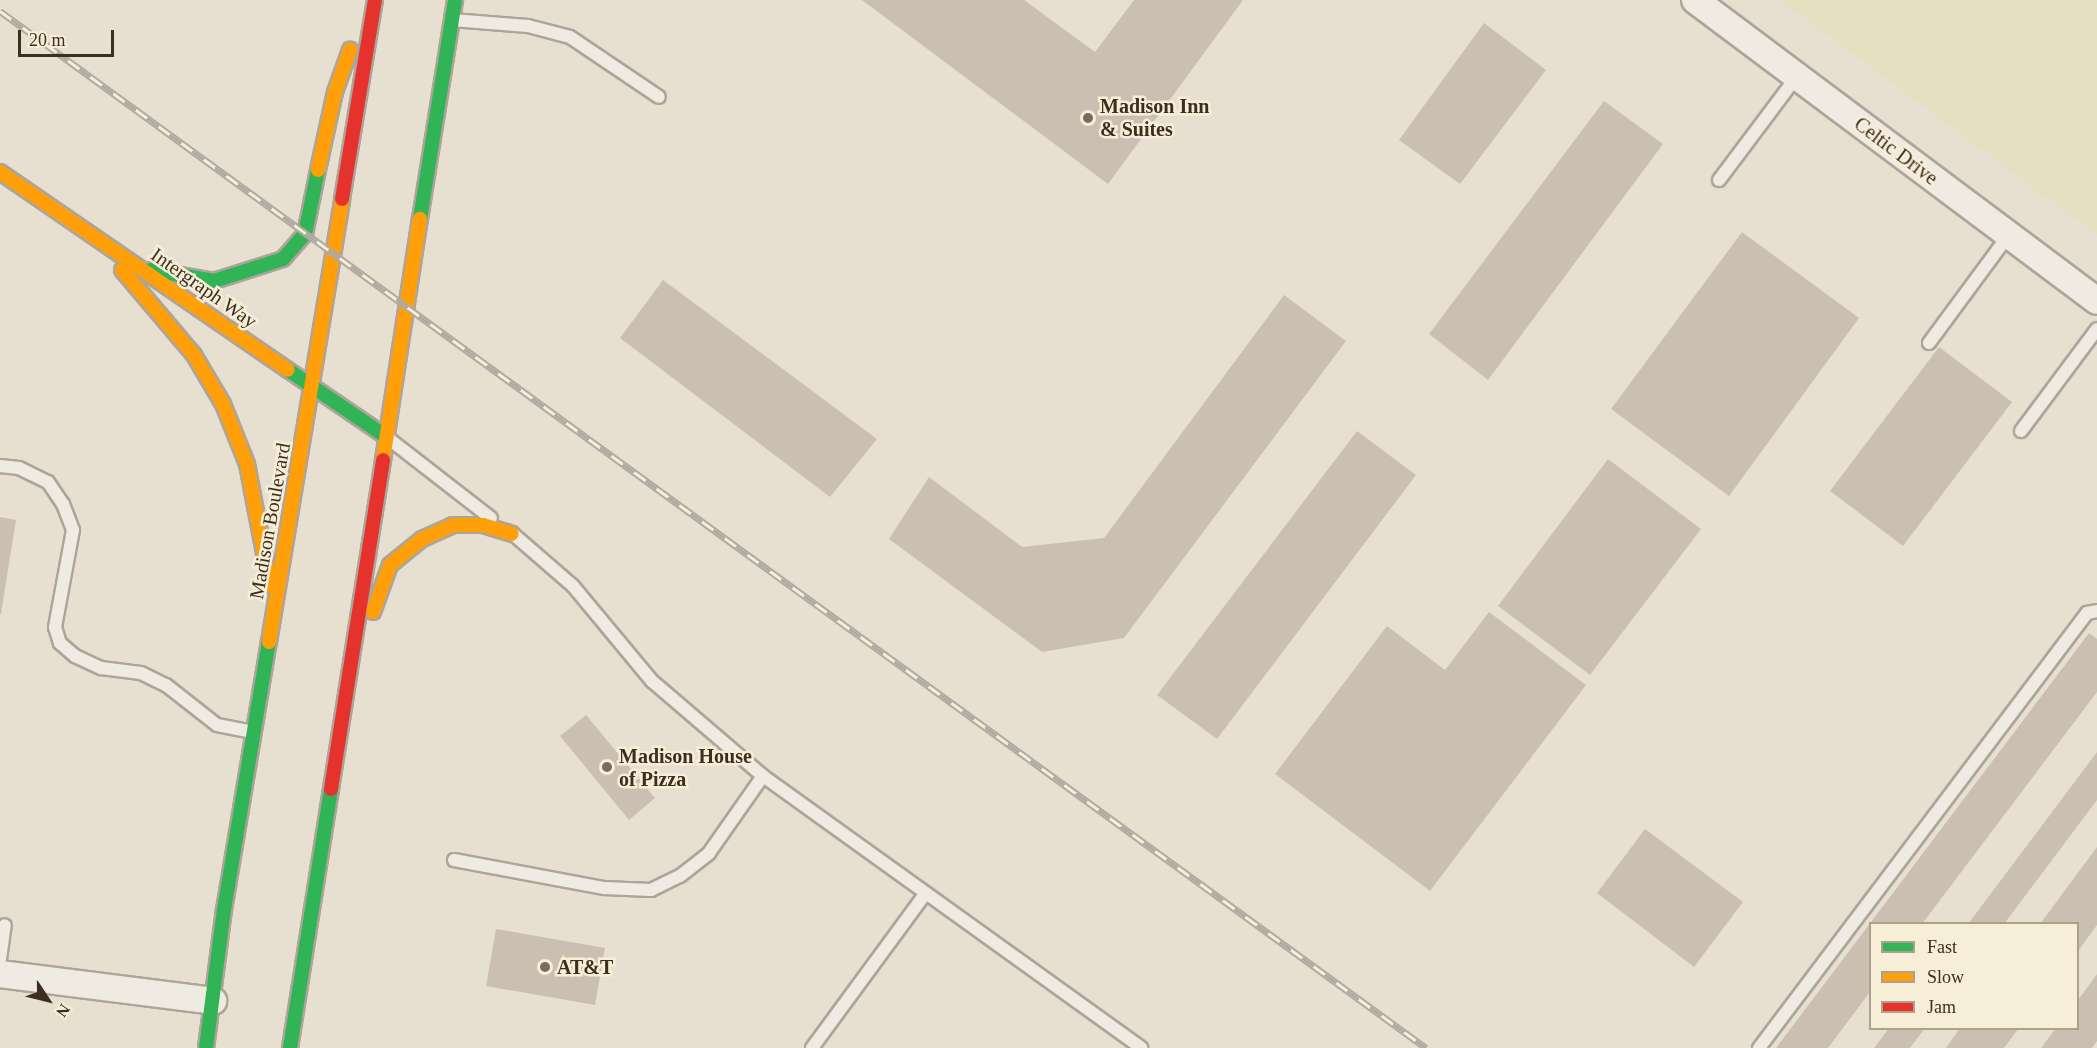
<!DOCTYPE html>
<html>
<head>
<meta charset="utf-8">
<style>
  body { margin:0 }
  #map { position:relative; width:2097px; height:1048px; overflow:hidden; background:#e7e0d1; font-family:Georgia,serif }
  div>[style] { position:absolute }
  .farmland>* { inset:0; background:#e6dfc2 }
  .building>* { inset:0; background:#cbbfb2 }
  .roads { filter:drop-shadow(2px 0 #ada599) drop-shadow(-2px 0 #ada599) drop-shadow(0 2px #ada599) drop-shadow(0 -2px #ada599) }
  .lane>* { height:12px; margin:-6px; padding:0 6px; transform-origin:6px; border-radius:6px; background:#efebe3 }
  .street>* { height:26px; margin:-13px; padding:0 13px; transform-origin:13px; border-radius:13px; background:#efebe3 }
  .fast>* { height:14px; margin:-7px; padding:0 7px; transform-origin:7px; border-radius:7px; background:#30b455 }
  .slow>* { height:14px; margin:-7px; padding:0 7px; transform-origin:7px; border-radius:7px; background:#ff9f0a }
  .jam>* { height:14px; margin:-7px; padding:0 7px; transform-origin:7px; border-radius:7px; background:#e5322d }
  .rail>* { height:7px; margin-top:-3.5px; transform-origin:0; background:repeating-linear-gradient(90deg,#f7eed8 0 14px,#afaaa2 0 28px); box-sizing:border-box; border-block:2px solid #afaaa2 }
  .dots>* { width:16px; height:16px; translate:-50% -50%; box-sizing:border-box; border:3px solid #f7eed8; border-radius:50% }
  span { translate:-50% -50%; white-space:nowrap; text-align:center; line-height:1.15; -webkit-text-stroke:5px #f7eed8; paint-order:stroke }
  .poi-label { font-size:20px; color:#3d2e20; font-weight:700 }
  .left { translate:0 -50%; text-align:left }
  .street-label { font-size:20px; color:#3d2e20 }
  .legend { position:absolute; left:1869px; top:922px; width:210px; height:108px; box-sizing:border-box; background:#f7eed8; border:2px solid #ada18e; margin:0; padding:8px 10px; list-style:none; font-size:18px; color:#3d2e20 }
  .legend li { display:flex; align-items:center; gap:12px; height:30px }
  .legend b { width:30px; border:2px solid #ada18e }
  .north { position:absolute; left:18px; top:970px; width:60px; height:60px; -webkit-text-stroke:4px #f7eed8; paint-order:stroke; rotate:125deg; font-size:16px; font-weight:700; line-height:24px; text-align:center; color:#3d2e20 }
  .north::after { content:''; display:block; margin:auto; width:21px; height:27px; background:#3d2e20; clip-path:polygon(50% 0,100% 100%,50% 72%,0 100%) }
  .scale { position:absolute; left:18px; top:30px; width:96px; height:27px; box-sizing:border-box; border:3px solid #3d2e20; border-top:0; padding-left:8px; font-size:18px; line-height:21px; white-space:nowrap; color:#3d2e20; -webkit-text-stroke:4px #f7eed8; paint-order:stroke }
</style>
</head>
<body>
<div id="map">
  <div class="farmland">
    <div style="clip-path:polygon(1780px 0,2097px 0,2097px 235px)"></div>
  </div>
  <div class="building">
    <div style="clip-path:polygon(862px 0,1024px 0,1095px 52px,1134px 0,1243px 0,1108px 184px)"></div>
    <div style="clip-path:polygon(1484px 23px,1546px 70px,1460px 184px,1399px 140px)"></div>
    <div style="clip-path:polygon(1604px 101px,1663px 144px,1488px 380px,1429px 334px)"></div>
    <div style="clip-path:polygon(1742px 232px,1859px 318px,1729px 496px,1611px 409px)"></div>
    <div style="clip-path:polygon(663px 280px,877px 439px,830px 497px,620px 338px)"></div>
    <div style="clip-path:polygon(1284px 295px,1346px 341px,1124px 638px,1042px 652px,889px 539px,929px 477px,1022px 547px,1104px 538px)"></div>
    <div style="clip-path:polygon(1939px 347px,2012px 402px,1903px 546px,1830px 491px)"></div>
    <div style="clip-path:polygon(1357px 431px,1416px 475px,1217px 739px,1157px 695px)"></div>
    <div style="clip-path:polygon(1608px 459px,1701px 529px,1590px 675px,1498px 606px)"></div>
    <div style="clip-path:polygon(0 517px,16px 520px,1px 614px,0 614px)"></div>
    <div style="clip-path:polygon(1489px 612px,1586px 685px,1430px 891px,1275px 774px,1387px 626px,1445px 670px)"></div>
    <div style="clip-path:polygon(2089px 633px,2097px 639px,2097px 692px,1922px 924px,1870px 924px,1870px 992px,1828px 1048px,1776px 1048px)"></div>
    <div style="clip-path:polygon(586px 715px,655px 798px,629px 820px,560px 736px)"></div>
    <div style="clip-path:polygon(2097px 752px,2097px 800px,2004px 924px,1968px 924px)"></div>
    <div style="clip-path:polygon(1645px 829px,1743px 902px,1694px 967px,1597px 893px)"></div>
    <div style="clip-path:polygon(2097px 847px,2097px 925px,2078px 951px,2078px 924px,2040px 924px)"></div>
    <div style="clip-path:polygon(496px 929px,605px 948px,595px 1005px,486px 986px)"></div>
    <div style="clip-path:polygon(2097px 974px,2097px 1041px,2092px 1048px,2041px 1048px,2056px 1028px,2078px 1028px,2078px 1000px)"></div>
    <div style="clip-path:polygon(1889px 1028px,1925px 1028px,1910px 1048px,1874px 1048px)"></div>
    <div style="clip-path:polygon(1960px 1028px,2019px 1028px,2004px 1048px,1946px 1048px)"></div>
  </div>
  <div class="roads">
    <div class="lane">
      <div style="left:452px;top:20px;width:76px;rotate:4.5deg"></div>
      <div style="left:528px;top:26px;width:43px;rotate:14.7deg"></div>
      <div style="left:570px;top:37px;width:107px;rotate:34deg"></div>
      <div style="left:1719px;top:180px;width:130px;rotate:-53.1deg"></div>
      <div style="left:1929px;top:343px;width:133px;rotate:-53.6deg"></div>
      <div style="left:2021px;top:431px;width:127px;rotate:-53.3deg"></div>
      <div style="left:389px;top:439px;width:129px;rotate:37.8deg"></div>
      <div style="left:0;top:466px;width:19px;rotate:6deg"></div>
      <div style="left:19px;top:468px;width:32px;rotate:26deg"></div>
      <div style="left:48px;top:482px;width:27px;rotate:56deg"></div>
      <div style="left:63px;top:504px;width:28px;rotate:69deg"></div>
      <div style="left:73px;top:530px;width:99px;rotate:100.5deg"></div>
      <div style="left:55px;top:627px;width:17px;rotate:73deg"></div>
      <div style="left:60px;top:643px;width:20px;rotate:41deg"></div>
      <div style="left:75px;top:656px;width:29px;rotate:25deg"></div>
      <div style="left:101px;top:668px;width:40px;rotate:7.1deg"></div>
      <div style="left:141px;top:673px;width:28px;rotate:26deg"></div>
      <div style="left:166px;top:685px;width:65px;rotate:38.1deg"></div>
      <div style="left:217px;top:725px;width:38px;rotate:11deg"></div>
      <div style="left:513px;top:534px;width:79px;rotate:40.9deg"></div>
      <div style="left:573px;top:586px;width:124px;rotate:50.3deg"></div>
      <div style="left:652px;top:681px;width:146px;rotate:40.6deg"></div>
      <div style="left:763px;top:776px;width:466px;rotate:35.7deg"></div>
      <div style="left:454px;top:860px;width:153px;rotate:10.6deg"></div>
      <div style="left:604px;top:888px;width:47px;rotate:2.4deg"></div>
      <div style="left:651px;top:890px;width:32px;rotate:-26deg"></div>
      <div style="left:680px;top:876px;width:37px;rotate:-38deg"></div>
      <div style="left:709px;top:853px;width:94px;rotate:-55deg"></div>
      <div style="left:0;top:959px;width:34px;rotate:-82deg"></div>
      <div style="left:812px;top:1048px;width:192px;rotate:-53.7deg"></div>
      <div style="left:1759px;top:1048px;width:545px;rotate:-52.98deg"></div>
      <div style="left:2087px;top:613px;width:10px;rotate:-11deg"></div>
    </div>
    <div class="street">
      <div style="left:1695px;top:0;width:502px;rotate:36.82deg"></div>
      <div style="left:0;top:974px;width:215px;rotate:7.2deg"></div>
    </div>
    <div class="fast">
      <div style="left:420px;top:219px;width:222px;rotate:-80.9deg"></div>
      <div style="left:151px;top:270px;width:64px;rotate:9.9deg"></div>
      <div style="left:214px;top:281px;width:72px;rotate:-17.7deg"></div>
      <div style="left:283px;top:259px;width:33px;rotate:-49deg"></div>
      <div style="left:305px;top:234px;width:65px;rotate:-78.5deg"></div>
      <div style="left:288px;top:370px;width:117px;rotate:34.2deg"></div>
      <div style="left:206px;top:1048px;width:139px;rotate:-82.6deg"></div>
      <div style="left:224px;top:910px;width:272px;rotate:-80.5deg"></div>
      <div style="left:290px;top:1048px;width:262px;rotate:-81deg"></div>
    </div>
    <div class="slow">
      <div style="left:318px;top:170px;width:80px;rotate:-77.7deg"></div>
      <div style="left:335px;top:92px;width:45px;rotate:-70.3deg"></div>
      <div style="left:0;top:172px;width:349px;rotate:34.5deg"></div>
      <div style="left:122px;top:270px;width:111px;rotate:49.7deg"></div>
      <div style="left:194px;top:355px;width:57px;rotate:59.4deg"></div>
      <div style="left:223px;top:404px;width:65px;rotate:68.2deg"></div>
      <div style="left:247px;top:464px;width:123px;rotate:79.2deg"></div>
      <div style="left:383px;top:460px;width:244px;rotate:-81.3deg"></div>
      <div style="left:373px;top:612px;width:50px;rotate:-70.1deg"></div>
      <div style="left:390px;top:565px;width:41px;rotate:-39.1deg"></div>
      <div style="left:422px;top:539px;width:34px;rotate:-24deg"></div>
      <div style="left:453px;top:525px;width:30px"></div>
      <div style="left:483px;top:525px;width:30px;rotate:17deg"></div>
      <div style="left:269px;top:642px;width:449px;rotate:-80.6deg"></div>
    </div>
    <div class="jam">
      <div style="left:342px;top:199px;width:202px;rotate:-80.6deg"></div>
      <div style="left:331px;top:789px;width:333px;rotate:-81deg"></div>
    </div>
  </div>
  <div class="rail">
    <div style="left:0;top:11px;width:1763px;rotate:36.02deg"></div>
  </div>
  <div class="dots">
    <div style="left:1088px;top:118px;background:#786c5e"></div>
    <div style="left:607px;top:767px;background:#786c5e"></div>
    <div style="left:545px;top:967px;background:#786c5e"></div>
  </div>
  <div class="poi-label">
    <span class="left" style="left:1100px;top:118px">Madison Inn<br>&amp; Suites</span>
    <span class="left" style="left:619px;top:768px">Madison House<br>of Pizza</span>
    <span class="left" style="left:557px;top:967px">AT&amp;T</span>
  </div>
  <div class="street-label">
    <span style="left:1896px;top:151px;rotate:37deg">Celtic Drive</span>
    <span style="left:204px;top:288px;rotate:35deg">Intergraph Way</span>
    <span style="left:270px;top:521px;rotate:-80deg">Madison Boulevard</span>
  </div>
  <ul class="legend">
  <li><b style="height:8px;background:#30b455"></b>Fast</li>
  <li><b style="height:8px;background:#ff9f0a"></b>Slow</li>
  <li><b style="height:8px;background:#e5322d"></b>Jam</li>
  </ul>
  <div class="north">N</div>
  <div class="scale">20 m</div>
</div>
</body>
</html>
